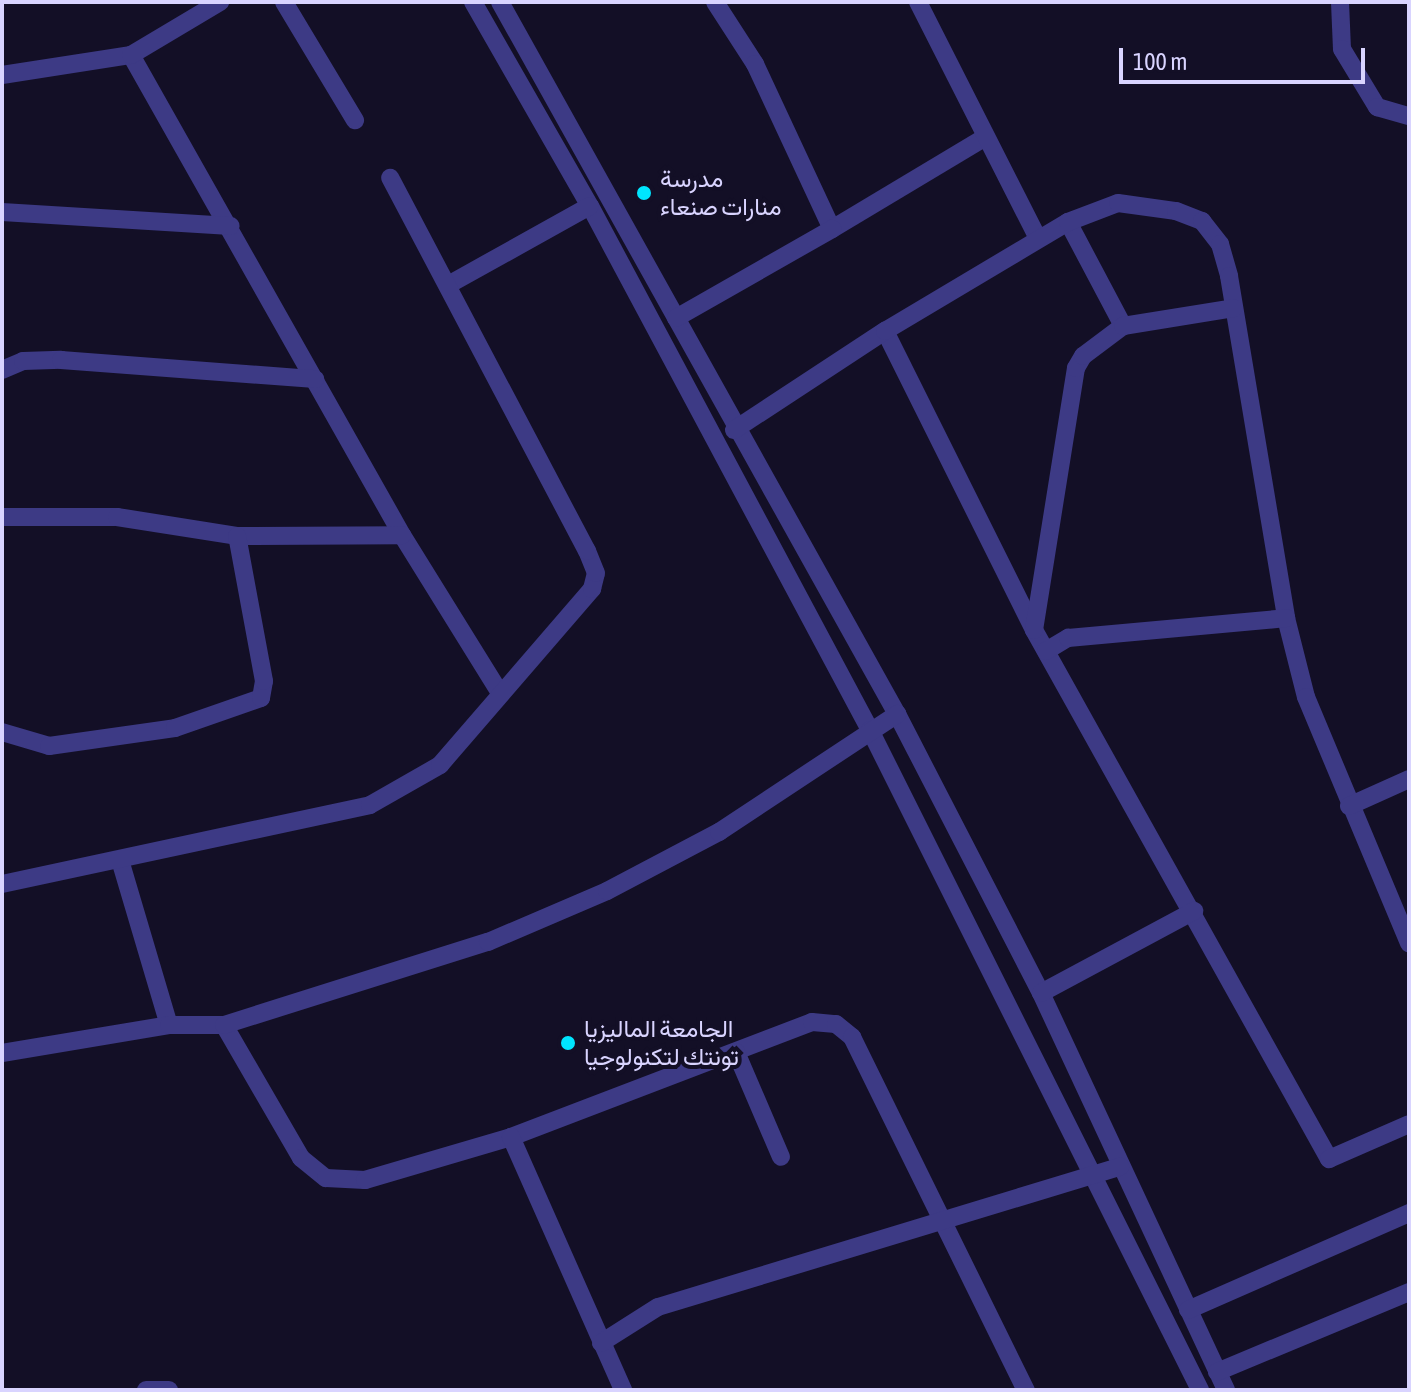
<!DOCTYPE html>
<html>
<head>
<meta charset="utf-8">
<style>
  body { margin:0 }
  #map { position:relative; width:1411px; height:1392px; overflow:hidden; background:#130f26; font-family:"Asap Condensed",Vazirmatn,sans-serif }
  div>[style] { position:absolute }
  .minor>* { height:18px; margin:-9px; padding:0 9px; transform-origin:9px; border-radius:9px; background:#3d3a85 }
  .dots>* { width:22px; height:22px; translate:-50% -50%; box-sizing:border-box; border:4px solid #130f26; border-radius:50% }
  span { translate:-50% -50%; white-space:nowrap; text-align:center; line-height:1.15; -webkit-text-stroke:8px #130f26; paint-order:stroke }
  .poi-label { font-size:24px; color:#d9d4ff }
  .left { translate:0 -50%; text-align:left }
  .frame { position:absolute; inset:0; border:4px solid #d9d4ff; pointer-events:none }
  .scale { position:absolute; left:1119px; top:48px; width:246px; height:36px; box-sizing:border-box; border:4px solid #d9d4ff; border-top:0; padding-left:10px; font-size:24px; line-height:28px; white-space:nowrap; color:#d9d4ff; -webkit-text-stroke:6px #130f26; paint-order:stroke }
</style>
</head>
<body>
<div id="map">
  <div class="minor">
    <div style="left:284px;top:2px;width:138px;rotate:59deg"></div>
    <div style="left:473px;top:2px;width:235px;rotate:60.2deg"></div>
    <div style="left:590px;top:206px;width:594px;rotate:61.88deg"></div>
    <div style="left:870px;top:730px;width:738px;rotate:63.43deg"></div>
    <div style="left:500px;top:2px;width:815px;rotate:60.86deg"></div>
    <div style="left:897px;top:714px;width:314px;rotate:62.7deg"></div>
    <div style="left:1041px;top:993px;width:438px;rotate:65deg"></div>
    <div style="left:715px;top:2px;width:74px;rotate:57.2deg"></div>
    <div style="left:755px;top:64px;width:182px;rotate:65deg"></div>
    <div style="left:832px;top:229px;width:179px;rotate:-30.9deg"></div>
    <div style="left:918px;top:2px;width:263px;rotate:63.1deg"></div>
    <div style="left:1340px;top:2px;width:47px;rotate:87.6deg"></div>
    <div style="left:1342px;top:49px;width:68px;rotate:58.9deg"></div>
    <div style="left:1377px;top:107px;width:33px;rotate:16deg"></div>
    <div style="left:131px;top:55px;width:551px;rotate:60.55deg"></div>
    <div style="left:402px;top:535px;width:186px;rotate:58.2deg"></div>
    <div style="left:2px;top:75px;width:131px;rotate:-8.8deg"></div>
    <div style="left:131px;top:55px;width:104px;rotate:-30.8deg"></div>
    <div style="left:2px;top:212px;width:229px;rotate:3.5deg"></div>
    <div style="left:1068px;top:222px;width:118px;rotate:62.1deg"></div>
    <div style="left:448px;top:285px;width:162px;rotate:-29.1deg"></div>
    <div style="left:676px;top:318px;width:180px;rotate:-29.7deg"></div>
    <div style="left:885px;top:331px;width:334px;rotate:63.5deg"></div>
    <div style="left:1034px;top:630px;width:606px;rotate:60.85deg"></div>
    <div style="left:1329px;top:1159px;width:87px;rotate:-23.6deg"></div>
    <div style="left:2px;top:370px;width:23px;rotate:-23deg"></div>
    <div style="left:23px;top:361px;width:38px;rotate:-2deg"></div>
    <div style="left:61px;top:360px;width:255px;rotate:4.3deg"></div>
    <div style="left:734px;top:430px;width:181px;rotate:-33.3deg"></div>
    <div style="left:885px;top:331px;width:213px;rotate:-30.8deg"></div>
    <div style="left:1068px;top:222px;width:53px;rotate:-20.8deg"></div>
    <div style="left:1118px;top:203px;width:59px;rotate:7.9deg"></div>
    <div style="left:1176px;top:211px;width:28px;rotate:21deg"></div>
    <div style="left:1202px;top:221px;width:29px;rotate:52deg"></div>
    <div style="left:1220px;top:244px;width:33px;rotate:74deg"></div>
    <div style="left:1229px;top:276px;width:347px;rotate:80.5deg"></div>
    <div style="left:1286px;top:618px;width:81px;rotate:75.8deg"></div>
    <div style="left:1306px;top:697px;width:267px;rotate:67.3deg"></div>
    <div style="left:2px;top:517px;width:115px"></div>
    <div style="left:117px;top:517px;width:121px;rotate:9deg"></div>
    <div style="left:237px;top:536px;width:165px;rotate:-0.3deg"></div>
    <div style="left:1034px;top:630px;width:265px;rotate:-80.9deg"></div>
    <div style="left:1076px;top:368px;width:14px;rotate:-60deg"></div>
    <div style="left:1083px;top:356px;width:50px;rotate:-36.9deg"></div>
    <div style="left:1123px;top:326px;width:112px;rotate:-9.2deg"></div>
    <div style="left:1046px;top:651px;width:26px;rotate:-31deg"></div>
    <div style="left:1068px;top:638px;width:219px;rotate:-5.2deg"></div>
    <div style="left:2px;top:732px;width:49px;rotate:16.6deg"></div>
    <div style="left:49px;top:746px;width:127px;rotate:-8.1deg"></div>
    <div style="left:175px;top:728px;width:91px;rotate:-19.2deg"></div>
    <div style="left:261px;top:698px;width:17px;rotate:-80deg"></div>
    <div style="left:264px;top:681px;width:147px;rotate:-100.5deg"></div>
    <div style="left:1349px;top:806px;width:66px;rotate:-24.2deg"></div>
    <div style="left:120px;top:860px;width:172px;rotate:73.5deg"></div>
    <div style="left:2px;top:884px;width:376px;rotate:-12.1deg"></div>
    <div style="left:370px;top:805px;width:81px;rotate:-29.7deg"></div>
    <div style="left:440px;top:765px;width:233px;rotate:-49.2deg"></div>
    <div style="left:592px;top:589px;width:16px;rotate:-76deg"></div>
    <div style="left:596px;top:573px;width:24px;rotate:-112deg"></div>
    <div style="left:587px;top:551px;width:422px;rotate:-117.8deg"></div>
    <div style="left:1041px;top:993px;width:174px;rotate:-28.2deg"></div>
    <div style="left:224px;top:1025px;width:154px;rotate:59.9deg"></div>
    <div style="left:301px;top:1158px;width:32px;rotate:39deg"></div>
    <div style="left:326px;top:1178px;width:39px;rotate:3deg"></div>
    <div style="left:365px;top:1180px;width:152px;rotate:-16.4deg"></div>
    <div style="left:511px;top:1137px;width:322px;rotate:-20.9deg"></div>
    <div style="left:812px;top:1022px;width:24px;rotate:5deg"></div>
    <div style="left:836px;top:1024px;width:21px;rotate:39deg"></div>
    <div style="left:852px;top:1037px;width:394px;rotate:63.8deg"></div>
    <div style="left:736px;top:1052px;width:114px;rotate:66.8deg"></div>
    <div style="left:2px;top:1053px;width:169px;rotate:-9.5deg"></div>
    <div style="left:169px;top:1025px;width:55px"></div>
    <div style="left:224px;top:1025px;width:277px;rotate:-17.5deg"></div>
    <div style="left:488px;top:942px;width:129px;rotate:-23.2deg"></div>
    <div style="left:607px;top:891px;width:127px;rotate:-27.8deg"></div>
    <div style="left:719px;top:832px;width:214px;rotate:-33.5deg"></div>
    <div style="left:511px;top:1137px;width:277px;rotate:66.1deg"></div>
    <div style="left:1188px;top:1310px;width:241px;rotate:-23.7deg"></div>
    <div style="left:601px;top:1343px;width:67px;rotate:-32.3deg"></div>
    <div style="left:658px;top:1307px;width:483px;rotate:-16.9deg"></div>
    <div style="left:1217px;top:1372px;width:208px;rotate:-22.6deg"></div>
    <div style="left:146px;top:1390px;width:23px"></div>
  </div>
  <div class="dots">
    <div style="left:644px;top:193px;background:#00e5ff"></div>
    <div style="left:568px;top:1043px;background:#00e5ff"></div>
  </div>
  <div class="poi-label">
    <span class="left" style="left:660px;top:193px">مدرسة<br>منارات صنعاء</span>
    <span class="left" style="left:584px;top:1043px">الجامعة الماليزيا<br>تونتك لتكنولوجيا</span>
  </div>
  <div class="frame"></div>
  <div class="scale">100 m</div>
</div>
</body>
</html>
